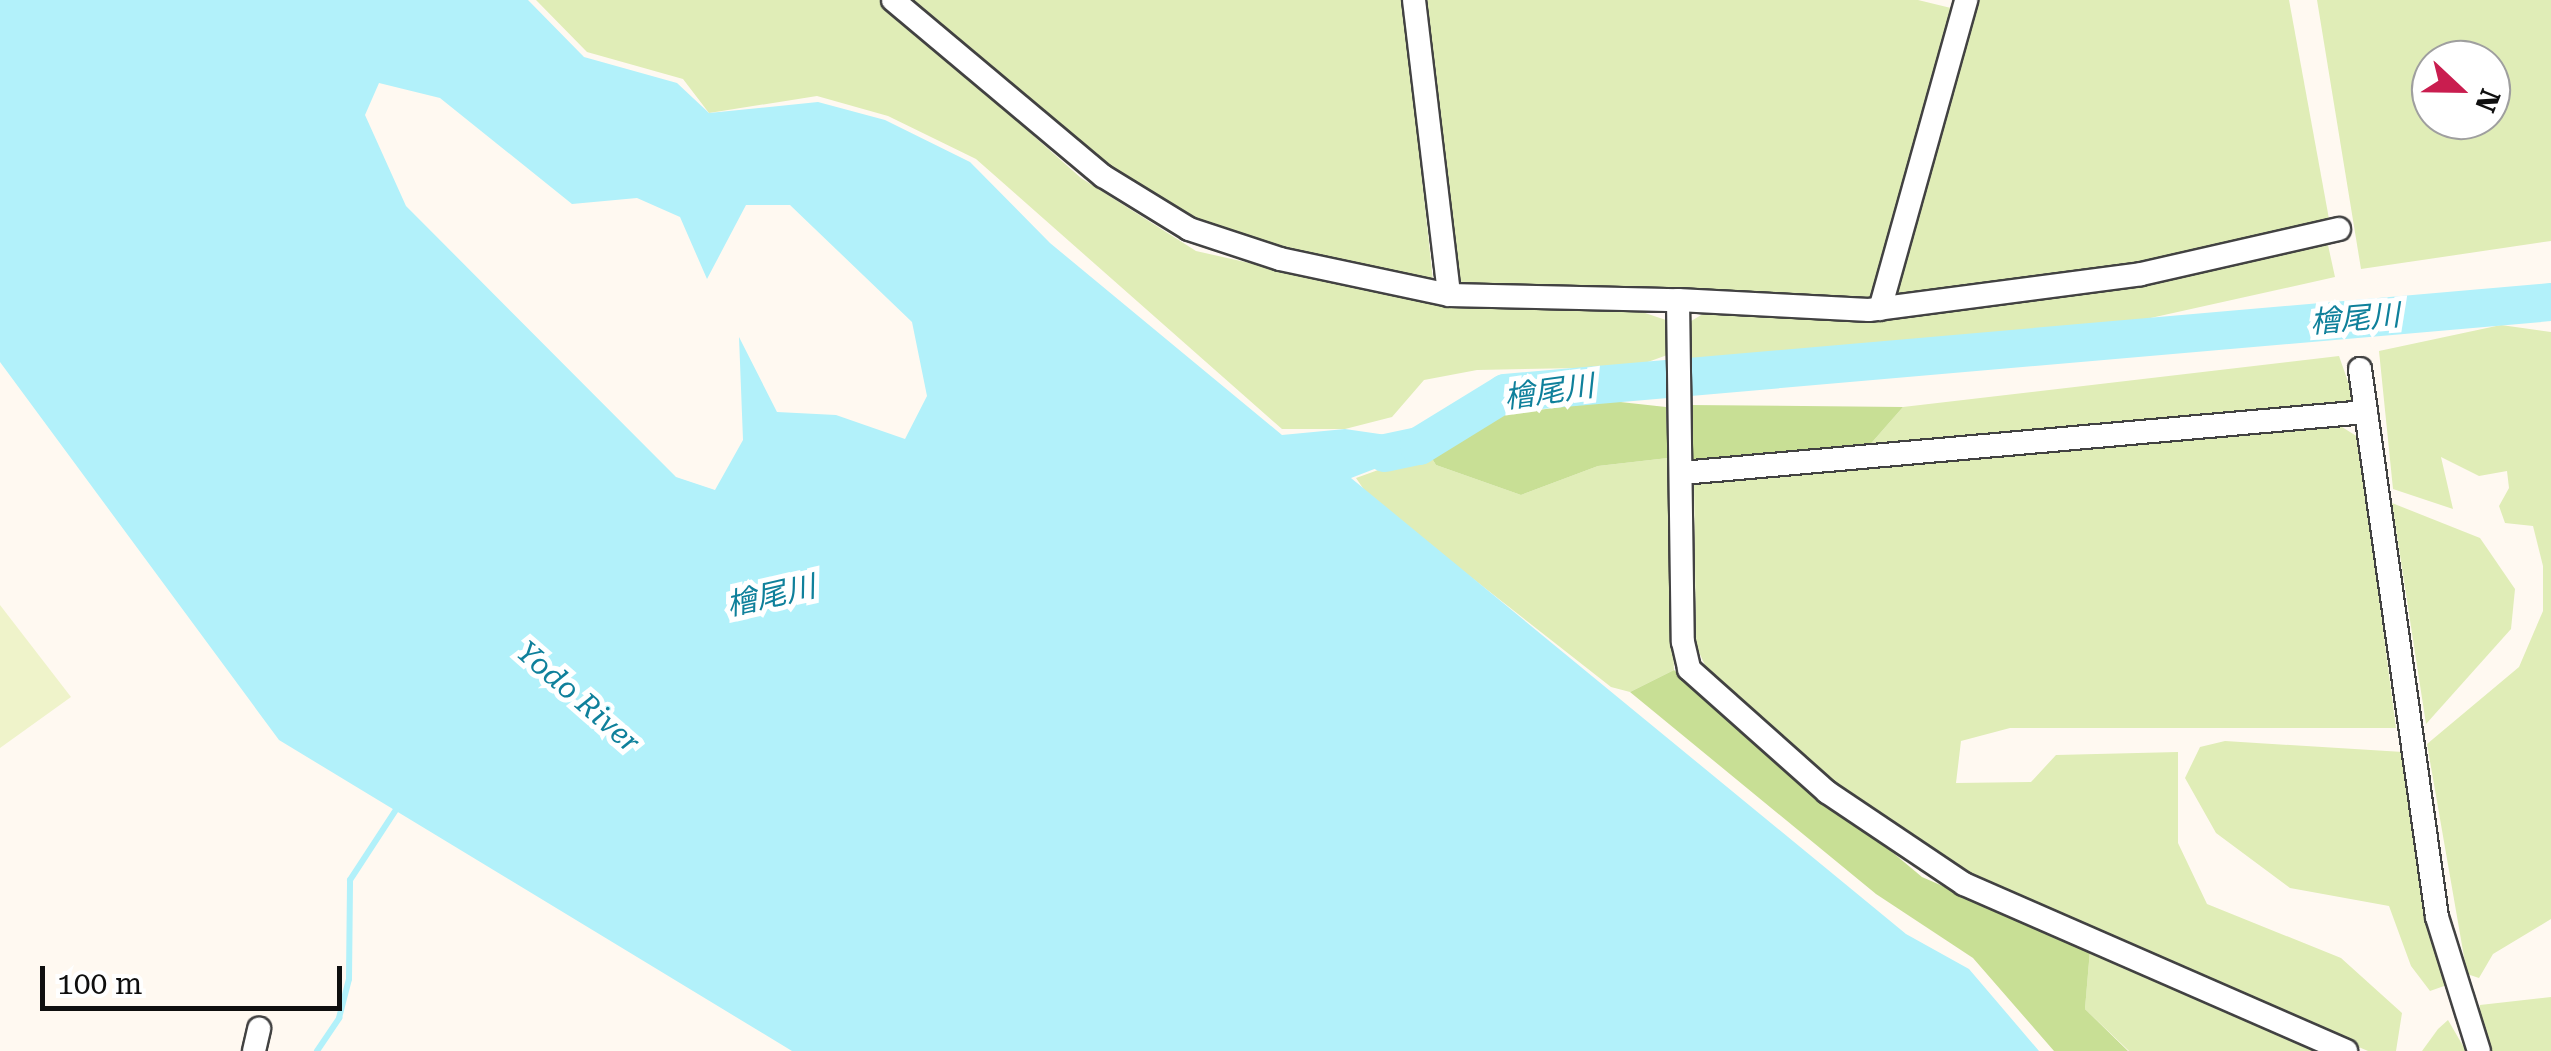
<!DOCTYPE html>
<html>
<head>
<meta charset="utf-8">
<style>
  body { margin:0 }
  #map { position:relative; width:2551px; height:1051px; overflow:hidden; background:#fff9f1; font-family:"Roboto Serif","Noto Sans JP",serif }
  div>[style] { position:absolute }
  .green>* { inset:0; background:#e0edb7 }
  .forest>* { inset:0; background:#c8df95 }
  .pitch>* { inset:0; background:#eff3ca }
  .water>* { inset:0; background:#b2f1fa }
  .stream>* { height:6px; margin:-3px; padding:0 3px; transform-origin:3px; border-radius:3px; background:#b2f1fa }
  .river>* { height:38px; margin:-19px; padding:0 19px; transform-origin:19px; border-radius:19px; background:#b2f1fa }
  .roads { filter:drop-shadow(2px 0 #424242) drop-shadow(-2px 0 #424242) drop-shadow(0 2px #424242) drop-shadow(0 -2px #424242) }
  .minor>* { height:22px; margin:-11px; padding:0 11px; transform-origin:11px; border-radius:11px; background:#fff }
  span { translate:-50% -50%; white-space:nowrap; text-align:center; line-height:1.15; -webkit-text-stroke:10px #fff; paint-order:stroke }
  .water-label { font-size:30px; color:#0f809b; font-style:italic }
  .north { position:absolute; left:2411px; top:40px; width:100px; height:100px; box-sizing:border-box; background:#fff; border:2px solid #9f9f9f; border-radius:50%; rotate:112deg; font-size:28px; font-weight:700; line-height:40px; text-align:center; color:#0f0f0f }
  .north::after { content:''; display:block; margin:auto; width:35px; height:45px; background:#c91d4f; clip-path:polygon(50% 0,100% 100%,50% 72%,0 100%) }
  .scale { position:absolute; left:40px; top:966px; width:302px; height:45px; box-sizing:border-box; border:5px solid #0f0f0f; border-top:0; padding-left:12px; font-size:30px; line-height:35px; white-space:nowrap; color:#0f0f0f; -webkit-text-stroke:8px #fff; paint-order:stroke }
</style>
</head>
<body>
<div id="map">
  <div class="green">
    <div style="clip-path:polygon(536px 0,881px 0,1081px 178px,1196px 251px,1450px 308px,1642px 312px,1666px 320px,1670px 354px,1634px 367px,1477px 370px,1424px 380px,1392px 417px,1345px 429px,1282px 429px,976px 159px,888px 116px,817px 96px,709px 113px,683px 79px,587px 52px)"></div>
    <div style="clip-path:polygon(909px 0,1403px 0,1433px 281px,1281px 253px,1195px 223px,1093px 155px)"></div>
    <div style="clip-path:polygon(1421px 0,1918px 0,1955px 9px,1871px 299px,1464px 290px,1455px 280px)"></div>
    <div style="clip-path:polygon(1979px 0,2289px 0,2329px 219px,2137px 265px,1891px 297px)"></div>
    <div style="clip-path:polygon(evenodd,2317px 0,2551px 0,2551px 241px,2361px 269px,2317px 0,2431px 60px,2491px 60px,2491px 120px,2431px 120px,2431px 60px)"></div>
    <div style="clip-path:polygon(2328px 245px,2335px 277px,2101px 329px,1691px 367px,1688px 323px,1706px 312px,2145px 284px)"></div>
    <div style="clip-path:polygon(2501px 325px,2551px 332px,2551px 919px,2493px 954px,2479px 978px,2467px 974px,2427px 744px,2519px 667px,2543px 611px,2543px 566px,2533px 526px,2505px 523px,2499px 506px,2509px 488px,2507px 471px,2479px 476px,2441px 457px,2453px 509px,2393px 489px,2379px 351px)"></div>
    <div style="clip-path:polygon(2339px 356px,2353px 396px,2349px 406px,1867px 448px,1903px 407px)"></div>
    <div style="clip-path:polygon(2342px 427px,2358px 437px,2396px 728px,2010px 728px,1961px 741px,1956px 783px,2031px 782px,2056px 755px,2178px 752px,2178px 843px,2207px 904px,2341px 958px,2402px 1013px,2396px 1051px,2368px 1051px,1978px 883px,1835px 784px,1711px 678px,1696px 646px,1694px 483px)"></div>
    <div style="clip-path:polygon(1428px 452px,1436px 465px,1521px 495px,1598px 466px,1668px 458px,1674px 670px,1630px 692px,1611px 687px,1369px 497px,1356px 478px)"></div>
    <div style="clip-path:polygon(2392px 503px,2480px 538px,2515px 589px,2511px 629px,2426px 724px)"></div>
    <div style="clip-path:polygon(2225px 741px,2403px 752px,2447px 985px,2430px 991px,2411px 966px,2389px 906px,2290px 888px,2216px 833px,2185px 778px,2200px 747px)"></div>
    <div style="clip-path:polygon(2090px 950px,2280px 1033px,2314px 1051px,2129px 1051px,2085px 1009px)"></div>
    <div style="clip-path:polygon(2551px 997px,2551px 1051px,2490px 1051px,2478px 1029px,2480px 1005px)"></div>
    <div style="clip-path:polygon(2448px 1020px,2466px 1051px,2422px 1051px,2438px 1029px)"></div>
  </div>
  <div class="forest">
    <div style="clip-path:polygon(1611px 401px,1666px 407px,1668px 458px,1598px 466px,1521px 495px,1436px 465px,1428px 452px,1497px 415px)"></div>
    <div style="clip-path:polygon(1689px 405px,1903px 407px,1867px 448px,1690px 463px)"></div>
    <div style="clip-path:polygon(1674px 670px,1922px 877px,2090px 950px,2085px 1009px,2128px 1051px,2054px 1051px,1973px 958px,1876px 894px,1630px 692px)"></div>
  </div>
  <div class="pitch">
    <div style="clip-path:polygon(0 605px,71px 697px,0 748px)"></div>
  </div>
  <div class="water">
    <div style="clip-path:polygon(evenodd,0 0,528px 0,584px 57px,677px 83px,709px 113px,818px 102px,885px 120px,970px 162px,1050px 243px,1282px 435px,1345px 429px,1442px 443px,1351px 478px,1906px 934px,1969px 969px,2039px 1051px,792px 1051px,279px 740px,0 362px,0 0,379px 83px,440px 98px,572px 204px,637px 198px,680px 217px,707px 279px,746px 205px,790px 205px,912px 322px,927px 396px,905px 439px,836px 415px,777px 412px,739px 337px,743px 440px,715px 490px,676px 477px,406px 206px,365px 115px,379px 83px)"></div>
  </div>
  <div class="stream">
    <div style="left:317px;top:1051px;width:40px;rotate:-56deg"></div>
    <div style="left:339px;top:1018px;width:40px;rotate:-75.6deg"></div>
    <div style="left:349px;top:979px;width:99px;rotate:-89.4deg"></div>
    <div style="left:350px;top:880px;width:90px;rotate:-56.8deg"></div>
  </div>
  <div class="river">
    <div style="left:1385px;top:453px;width:35px;rotate:-12deg"></div>
    <div style="left:1419px;top:446px;width:101px;rotate:-31.6deg"></div>
    <div style="left:1505px;top:393px;width:1050px;rotate:-4.97deg"></div>
  </div>
  <div class="roads">
    <div class="minor">
      <div style="left:893px;top:0;width:274px;rotate:40deg"></div>
      <div style="left:1103px;top:176px;width:101px;rotate:31.6deg"></div>
      <div style="left:1189px;top:229px;width:96px;rotate:18.2deg"></div>
      <div style="left:1280px;top:259px;width:173px;rotate:12deg"></div>
      <div style="left:1449px;top:295px;width:229px;rotate:1.3deg"></div>
      <div style="left:1678px;top:300px;width:342px;rotate:89.2deg"></div>
      <div style="left:1683px;top:642px;width:28px;rotate:77deg"></div>
      <div style="left:1689px;top:669px;width:185px;rotate:41.7deg"></div>
      <div style="left:1827px;top:792px;width:165px;rotate:33.9deg"></div>
      <div style="left:1964px;top:884px;width:417px;rotate:23.6deg"></div>
      <div style="left:1414px;top:0;width:297px;rotate:83.2deg"></div>
      <div style="left:1678px;top:300px;width:191px;rotate:3deg"></div>
      <div style="left:1869px;top:310px;width:274px;rotate:-7.5deg"></div>
      <div style="left:2141px;top:274px;width:203px;rotate:-12.8deg"></div>
      <div style="left:1880px;top:309px;width:321px;rotate:-74.4deg"></div>
      <div style="left:2360px;top:369px;width:553px;rotate:82deg"></div>
      <div style="left:2437px;top:917px;width:140px;rotate:72.6deg"></div>
      <div style="left:1682px;top:473px;width:687px;rotate:-5.1deg"></div>
      <div style="left:254px;top:1051px;width:23px;rotate:-77deg"></div>
    </div>
  </div>
  <div class="water-label">
    <span style="left:2355px;top:319px;rotate:-5deg">檜尾川</span>
    <span style="left:1549px;top:392px;rotate:-8deg">檜尾川</span>
    <span style="left:771px;top:596px;rotate:-13deg">檜尾川</span>
    <span style="left:578px;top:697px;rotate:41deg">Yodo River</span>
  </div>
  <div class="north">N</div>
  <div class="scale">100 m</div>
</div>
</body>
</html>
